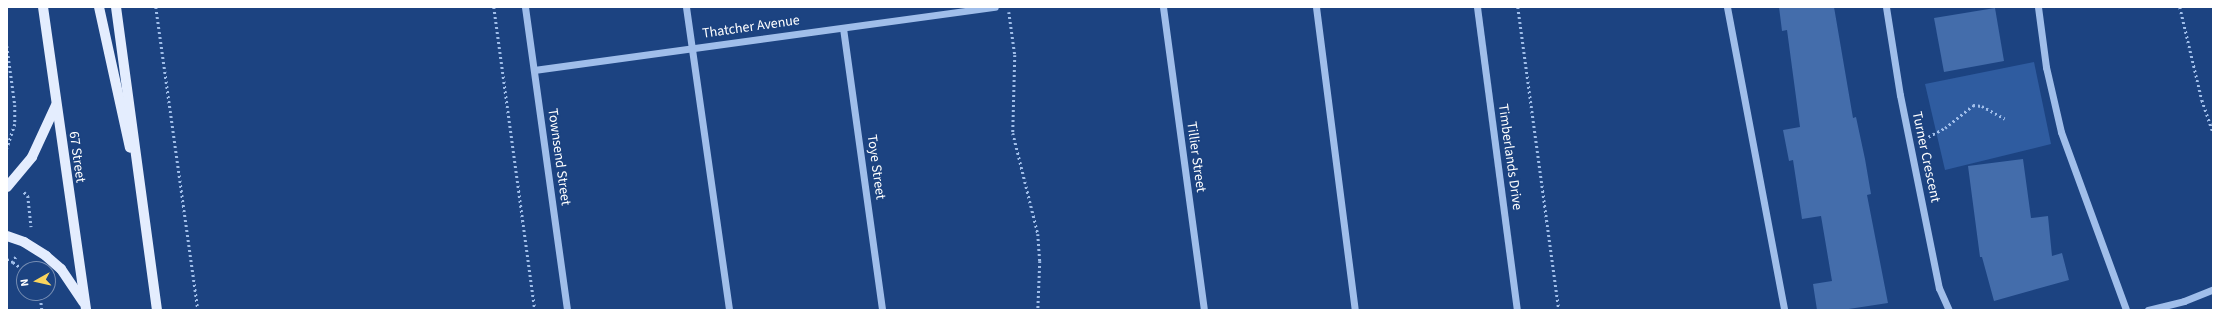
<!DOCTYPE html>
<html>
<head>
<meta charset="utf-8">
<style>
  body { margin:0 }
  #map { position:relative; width:2220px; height:317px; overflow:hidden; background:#1c4381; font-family:"Source Sans 3",sans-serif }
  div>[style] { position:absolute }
  .green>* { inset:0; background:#2f5ca0 }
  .building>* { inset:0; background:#446dab }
  .path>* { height:2.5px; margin-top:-1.25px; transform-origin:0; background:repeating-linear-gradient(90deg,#a0beea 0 2px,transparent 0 5px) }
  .minor>* { height:7px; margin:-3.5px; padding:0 3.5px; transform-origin:3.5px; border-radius:3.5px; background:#a0beea }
  .major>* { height:10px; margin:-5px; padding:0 5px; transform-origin:5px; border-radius:5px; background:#e4edfe }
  span { translate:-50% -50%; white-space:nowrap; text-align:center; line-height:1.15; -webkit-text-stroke:3.5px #1c4381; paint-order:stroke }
  .street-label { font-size:14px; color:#fff }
  .frame { position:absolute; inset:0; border:8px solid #fff; pointer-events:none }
  .north { position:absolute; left:16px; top:261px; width:40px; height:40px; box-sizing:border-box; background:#1c4381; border:1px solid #778eb3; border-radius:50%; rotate:262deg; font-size:11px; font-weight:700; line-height:16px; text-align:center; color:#fff }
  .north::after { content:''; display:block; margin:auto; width:14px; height:18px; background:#fbd55d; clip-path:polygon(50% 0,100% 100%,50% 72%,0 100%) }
</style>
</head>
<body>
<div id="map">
  <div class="green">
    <div style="clip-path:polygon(2034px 62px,2051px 144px,1945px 170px,1925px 84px)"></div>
  </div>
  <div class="building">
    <div style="clip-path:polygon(1779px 7px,1834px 7px,1853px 118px,1856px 117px,1865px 159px,1871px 194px,1867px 195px,1888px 303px,1842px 310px,1817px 310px,1813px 284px,1832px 281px,1821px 216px,1802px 219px,1793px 160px,1789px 161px,1783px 130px,1800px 127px,1787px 30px,1782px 31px)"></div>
    <div style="clip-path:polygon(1995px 8px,2004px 61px,1944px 72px,1934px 18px)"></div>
    <div style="clip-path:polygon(2023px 159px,2031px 218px,2048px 216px,2052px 256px,2062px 253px,2069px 280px,1994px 301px,1982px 257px,1980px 257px,1968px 166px)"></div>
  </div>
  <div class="path">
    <div style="left:156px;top:7px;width:306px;rotate:82.1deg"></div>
    <div style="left:494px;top:7px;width:306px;rotate:82.3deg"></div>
    <div style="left:1518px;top:7px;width:306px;rotate:82.3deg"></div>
    <div style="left:2180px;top:7px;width:96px;rotate:76.7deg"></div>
    <div style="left:2202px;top:100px;width:34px;rotate:71deg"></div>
    <div style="left:1009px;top:12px;width:43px;rotate:82.1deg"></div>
    <div style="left:1015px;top:55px;width:78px;rotate:91.5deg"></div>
    <div style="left:1013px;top:133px;width:104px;rotate:76.1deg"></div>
    <div style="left:1038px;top:234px;width:27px;rotate:86deg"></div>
    <div style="left:1040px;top:261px;width:49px;rotate:92.3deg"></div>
    <div style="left:7px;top:46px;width:60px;rotate:82.3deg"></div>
    <div style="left:15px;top:105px;width:19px;rotate:90deg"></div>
    <div style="left:15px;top:124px;width:25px;rotate:108deg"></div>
    <div style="left:1924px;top:139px;width:24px;rotate:-28deg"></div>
    <div style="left:1945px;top:128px;width:36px;rotate:-39deg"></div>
    <div style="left:1973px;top:105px;width:9px;rotate:6deg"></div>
    <div style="left:1982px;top:106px;width:26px;rotate:29deg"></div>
    <div style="left:24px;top:192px;width:6px;rotate:45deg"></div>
    <div style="left:28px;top:196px;width:31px;rotate:84deg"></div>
    <div style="left:16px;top:257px;width:6px;rotate:121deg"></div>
    <div style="left:13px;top:262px;width:14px;rotate:36deg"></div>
    <div style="left:7px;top:259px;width:7px;rotate:27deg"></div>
    <div style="left:40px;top:293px;width:17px;rotate:83deg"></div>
  </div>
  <div class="minor">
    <div style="left:525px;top:7px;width:306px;rotate:82.1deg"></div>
    <div style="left:686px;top:7px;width:306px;rotate:81.9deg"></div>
    <div style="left:1163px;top:7px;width:306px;rotate:82.3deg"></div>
    <div style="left:1316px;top:7px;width:305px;rotate:82.7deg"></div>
    <div style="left:1477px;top:7px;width:306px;rotate:82.5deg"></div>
    <div style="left:1727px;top:7px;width:308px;rotate:79.3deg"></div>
    <div style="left:1886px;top:7px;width:89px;rotate:81deg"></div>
    <div style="left:1900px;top:95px;width:197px;rotate:78.6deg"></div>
    <div style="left:1939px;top:288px;width:24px;rotate:66deg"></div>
    <div style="left:2038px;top:7px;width:61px;rotate:82.4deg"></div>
    <div style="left:2046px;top:67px;width:67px;rotate:77deg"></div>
    <div style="left:2061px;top:132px;width:189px;rotate:69.9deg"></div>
    <div style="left:843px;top:28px;width:285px;rotate:82.1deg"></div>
    <div style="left:534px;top:70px;width:465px;rotate:-7.8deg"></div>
    <div style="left:2148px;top:310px;width:37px;rotate:-14deg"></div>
    <div style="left:2184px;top:301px;width:31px;rotate:-22deg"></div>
  </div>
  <div class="major">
    <div style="left:43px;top:7px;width:306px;rotate:81.9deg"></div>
    <div style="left:99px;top:7px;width:144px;rotate:77.6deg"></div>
    <div style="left:116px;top:7px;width:306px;rotate:82.3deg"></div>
    <div style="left:7px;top:187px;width:39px;rotate:-50deg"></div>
    <div style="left:32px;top:157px;width:57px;rotate:-65.2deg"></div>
    <div style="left:7px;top:236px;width:18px;rotate:19deg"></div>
    <div style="left:24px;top:242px;width:26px;rotate:32deg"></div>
    <div style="left:46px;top:256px;width:20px;rotate:41deg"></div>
    <div style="left:61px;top:269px;width:40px;rotate:56deg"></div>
  </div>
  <div class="street-label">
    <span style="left:751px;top:27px;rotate:-8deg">Thatcher Avenue</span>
    <span style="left:77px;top:157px;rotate:82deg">67 Street</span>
    <span style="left:559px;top:157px;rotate:82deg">Townsend Street</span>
    <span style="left:1196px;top:157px;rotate:82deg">Tillier Street</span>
    <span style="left:1510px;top:157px;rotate:82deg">Timberlands Drive</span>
    <span style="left:1926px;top:157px;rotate:78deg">Turner Crescent</span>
    <span style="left:876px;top:167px;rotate:82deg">Toye Street</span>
  </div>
  <div class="frame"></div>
  <div class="north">N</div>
</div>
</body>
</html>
